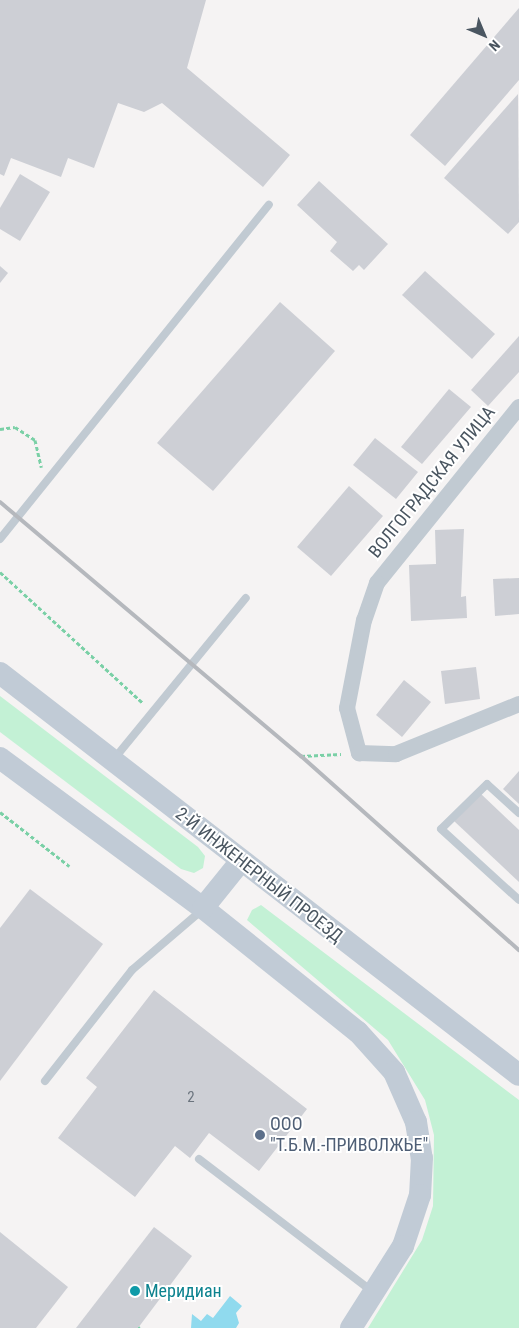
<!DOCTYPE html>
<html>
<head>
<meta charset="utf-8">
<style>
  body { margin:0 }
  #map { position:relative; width:519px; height:1328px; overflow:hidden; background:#f5f3f3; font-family:"Roboto Condensed",sans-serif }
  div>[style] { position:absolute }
  .green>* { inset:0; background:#c3f1d5 }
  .water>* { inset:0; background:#90daee }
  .building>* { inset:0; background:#cdcfd5 }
  .path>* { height:3px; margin-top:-1.5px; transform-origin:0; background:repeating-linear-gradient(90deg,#7ad0a6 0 4px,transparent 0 6.5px) }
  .lane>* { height:8px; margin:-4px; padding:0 4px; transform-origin:4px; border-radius:4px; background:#c1cad2 }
  .street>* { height:16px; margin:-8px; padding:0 8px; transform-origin:8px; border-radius:8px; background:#c1cad2 }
  .secondary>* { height:22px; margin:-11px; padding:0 11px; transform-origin:11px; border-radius:11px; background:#c1cbd6 }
  .rail>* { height:4px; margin:-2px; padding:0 2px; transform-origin:2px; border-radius:2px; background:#b5b8bd }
  .dots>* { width:14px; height:14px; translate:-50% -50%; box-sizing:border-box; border:2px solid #fff; border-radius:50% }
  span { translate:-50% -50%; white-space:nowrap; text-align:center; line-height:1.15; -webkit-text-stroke:4px #fff; paint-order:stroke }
  .number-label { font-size:15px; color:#6b747e }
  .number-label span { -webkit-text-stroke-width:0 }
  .street-label { font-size:18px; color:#4a5661 }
  .service-label { font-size:18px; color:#4e5e75 }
  .left { translate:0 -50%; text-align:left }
  .culture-label { font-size:18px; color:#0d838f }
  .north { position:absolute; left:459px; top:10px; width:50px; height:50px; -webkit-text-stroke:4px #fff; paint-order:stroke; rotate:135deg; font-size:14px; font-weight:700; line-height:20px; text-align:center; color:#4a5661 }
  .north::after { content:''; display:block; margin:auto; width:18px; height:22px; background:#4a5661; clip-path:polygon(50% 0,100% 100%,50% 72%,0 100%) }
</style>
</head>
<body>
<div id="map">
  <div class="green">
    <div style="clip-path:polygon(0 696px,198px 847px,205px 856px,203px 868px,194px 873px,181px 869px,0 732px)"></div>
    <div style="clip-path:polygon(261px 905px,519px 1100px,519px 1328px,368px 1328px,422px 1240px,433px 1206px,434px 1135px,425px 1100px,388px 1040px,247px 920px,252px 910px)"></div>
  </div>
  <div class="water">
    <div style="clip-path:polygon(230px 1296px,242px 1306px,236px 1313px,239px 1323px,236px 1328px,191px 1328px,192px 1314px,201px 1321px,207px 1314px,213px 1318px)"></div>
  </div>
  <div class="building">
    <div style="clip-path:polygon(0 0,206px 0,187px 68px,290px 155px,263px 187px,162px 103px,144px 112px,118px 103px,94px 168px,68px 158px,61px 177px,11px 158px,4px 176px,0 174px)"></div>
    <div style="clip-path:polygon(519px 8px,519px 80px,445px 166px,410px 135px)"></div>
    <div style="clip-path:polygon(518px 94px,519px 222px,508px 234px,444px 178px)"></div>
    <div style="clip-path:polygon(20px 174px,50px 192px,20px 241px,0 229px,0 208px)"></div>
    <div style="clip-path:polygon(319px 181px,388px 244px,364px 270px,359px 265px,353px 271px,330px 251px,337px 242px,297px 205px)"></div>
    <div style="clip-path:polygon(0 266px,8px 273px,0 283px)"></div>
    <div style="clip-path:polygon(425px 271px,495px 334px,472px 359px,402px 295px)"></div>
    <div style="clip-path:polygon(280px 302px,335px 351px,213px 491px,157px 443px)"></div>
    <div style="clip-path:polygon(519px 336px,519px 372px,488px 406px,471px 390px)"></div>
    <div style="clip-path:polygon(449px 389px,471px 407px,422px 464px,401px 447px)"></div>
    <div style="clip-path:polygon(375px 438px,418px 472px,396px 499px,353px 465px)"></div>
    <div style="clip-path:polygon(349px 486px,383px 516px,331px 576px,297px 547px)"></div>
    <div style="clip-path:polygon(464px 529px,461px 597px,466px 596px,467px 618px,411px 621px,409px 565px,436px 564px,435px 530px)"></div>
    <div style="clip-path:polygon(519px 578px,519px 614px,495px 616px,493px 579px)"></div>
    <div style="clip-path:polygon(476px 667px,480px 699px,445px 704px,441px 671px)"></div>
    <div style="clip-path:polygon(404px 680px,431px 702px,402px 737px,376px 715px)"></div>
    <div style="clip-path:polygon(519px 771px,519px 804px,503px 789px)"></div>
    <div style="clip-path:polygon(480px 793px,519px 830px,519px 882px,454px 821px)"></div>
    <div style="clip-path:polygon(30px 889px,103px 944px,0 1081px,0 928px)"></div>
    <div style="clip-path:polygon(154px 990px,307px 1109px,259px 1171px,209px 1133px,190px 1158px,175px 1146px,135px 1197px,58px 1138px,97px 1087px,86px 1078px)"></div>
    <div style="clip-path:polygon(154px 1227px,192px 1256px,138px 1328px,76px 1328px)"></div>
    <div style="clip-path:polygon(0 1232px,68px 1287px,36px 1328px,0 1328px)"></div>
  </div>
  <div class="path">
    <div style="left:0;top:429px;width:15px;rotate:-8deg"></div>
    <div style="left:15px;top:427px;width:24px;rotate:33deg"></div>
    <div style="left:35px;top:440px;width:28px;rotate:77deg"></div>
    <div style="left:0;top:572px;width:194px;rotate:42.5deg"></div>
    <div style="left:301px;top:756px;width:40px;rotate:-2.9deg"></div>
    <div style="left:0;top:812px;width:88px;rotate:38deg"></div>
    <div style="left:138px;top:1327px;width:2px;rotate:27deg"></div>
  </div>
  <div class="lane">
    <div style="left:0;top:539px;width:429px;rotate:-51.2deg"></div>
    <div style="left:114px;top:759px;width:208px;rotate:-50.7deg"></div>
    <div style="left:519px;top:813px;width:43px;rotate:-137.8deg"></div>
    <div style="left:487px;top:784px;width:64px;rotate:135.6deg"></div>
    <div style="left:441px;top:829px;width:105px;rotate:42.3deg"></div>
    <div style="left:45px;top:1081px;width:141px;rotate:-51.9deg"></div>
    <div style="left:132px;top:970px;width:92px;rotate:-40.6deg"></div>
    <div style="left:199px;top:1159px;width:219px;rotate:37.4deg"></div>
  </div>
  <div class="street">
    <div style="left:519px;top:407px;width:226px;rotate:128.9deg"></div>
    <div style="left:377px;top:583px;width:39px;rotate:109deg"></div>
    <div style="left:364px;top:620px;width:90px;rotate:100.9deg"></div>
    <div style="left:347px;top:708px;width:47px;rotate:75.1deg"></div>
    <div style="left:359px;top:753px;width:37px;rotate:2deg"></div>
    <div style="left:396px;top:754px;width:133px;rotate:-22.1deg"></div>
  </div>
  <div class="secondary">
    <div style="left:0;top:673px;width:656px;rotate:37.76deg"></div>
    <div style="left:0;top:758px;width:252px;rotate:36.5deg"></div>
    <div style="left:203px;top:908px;width:198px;rotate:38.7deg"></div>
    <div style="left:358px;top:1032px;width:54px;rotate:48deg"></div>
    <div style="left:394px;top:1072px;width:55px;rotate:66.3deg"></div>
    <div style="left:416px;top:1122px;width:36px;rotate:81deg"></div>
    <div style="left:422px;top:1158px;width:37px;rotate:93deg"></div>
    <div style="left:420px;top:1195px;width:54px;rotate:108.4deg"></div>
    <div style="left:403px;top:1246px;width:97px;rotate:122.4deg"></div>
    <div style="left:203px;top:908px;width:59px;rotate:-51.2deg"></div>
  </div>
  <div class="rail">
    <div style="left:0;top:502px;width:394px;rotate:40.2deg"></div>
    <div style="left:301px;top:756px;width:292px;rotate:41.7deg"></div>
  </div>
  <div class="dots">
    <div style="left:260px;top:1135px;background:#5c6f8a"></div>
    <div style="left:135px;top:1291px;background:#0f9aa8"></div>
  </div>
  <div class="number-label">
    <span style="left:191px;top:1098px">2</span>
  </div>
  <div class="street-label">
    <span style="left:432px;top:482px;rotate:-51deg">ВОЛГОГРАДСКАЯ УЛИЦА</span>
    <span style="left:259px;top:875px;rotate:38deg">2-Й ИНЖЕНЕРНЫЙ ПРОЕЗД</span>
  </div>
  <div class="service-label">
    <span class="left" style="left:270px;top:1135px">ООО<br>"Т.Б.М.-ПРИВОЛЖЬЕ"</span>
  </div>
  <div class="culture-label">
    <span class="left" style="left:145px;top:1291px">Меридиан</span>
  </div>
  <div class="north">N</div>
</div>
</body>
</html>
